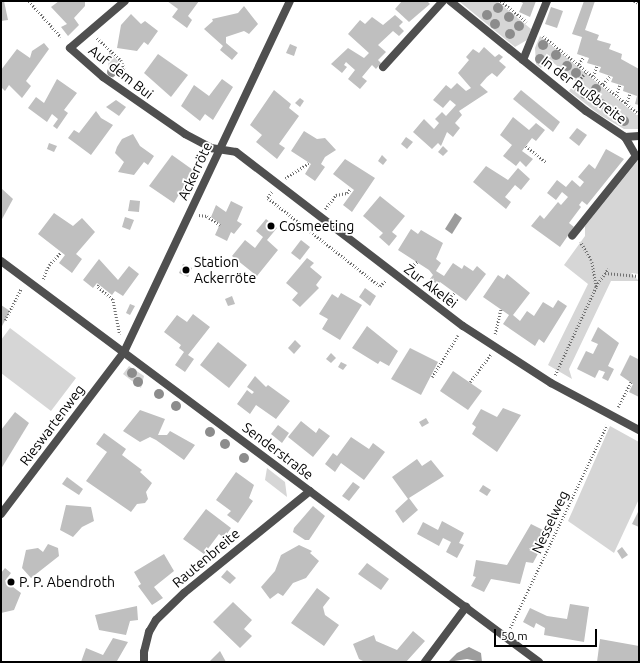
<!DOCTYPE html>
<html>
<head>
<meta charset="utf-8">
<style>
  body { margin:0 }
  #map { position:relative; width:640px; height:663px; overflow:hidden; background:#fff; font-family:Ubuntu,sans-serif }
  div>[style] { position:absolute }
  .green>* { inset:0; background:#d6d6d6 }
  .water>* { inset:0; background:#9d9d9d }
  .building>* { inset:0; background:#bfbfbf }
  .path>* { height:2.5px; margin-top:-1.25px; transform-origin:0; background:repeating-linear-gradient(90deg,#717171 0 1px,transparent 0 3px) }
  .service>* { height:8px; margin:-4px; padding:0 4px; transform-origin:4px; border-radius:4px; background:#4f4f4f }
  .minor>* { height:8px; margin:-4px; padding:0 4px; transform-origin:4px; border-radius:4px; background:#4f4f4f }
  .trees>* { width:10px; height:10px; margin:-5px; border-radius:50%; background:#8c8c8c }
  .dots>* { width:11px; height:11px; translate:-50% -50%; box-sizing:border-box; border:2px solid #fff; border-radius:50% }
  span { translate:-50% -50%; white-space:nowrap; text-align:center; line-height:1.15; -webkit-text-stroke:3.5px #fff; paint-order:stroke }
  .street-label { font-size:14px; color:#000 }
  .poi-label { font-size:14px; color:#000 }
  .left { translate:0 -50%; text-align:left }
  .frame { position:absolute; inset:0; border:2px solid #000; pointer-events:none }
  .scale { position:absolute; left:494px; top:629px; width:103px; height:18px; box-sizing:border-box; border:2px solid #000; border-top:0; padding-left:5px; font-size:12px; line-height:14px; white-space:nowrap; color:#000; -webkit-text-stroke:3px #fff; paint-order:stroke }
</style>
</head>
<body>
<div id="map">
  <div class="green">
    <div style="clip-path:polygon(497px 1px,531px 29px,527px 40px,515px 47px,460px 2px)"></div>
    <div style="clip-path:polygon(540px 36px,639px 117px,639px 129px,624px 129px,600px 115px,569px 91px,576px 82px,549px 59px,541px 68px,536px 64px,535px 48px)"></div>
    <div style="clip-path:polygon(109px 52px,119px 62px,119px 69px,113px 78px,108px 74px)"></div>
    <div style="clip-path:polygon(639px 159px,639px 274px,631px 273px,639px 281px,611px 281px,569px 369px,572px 379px,548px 365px,588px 284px,564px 265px,585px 236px,585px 226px)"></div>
    <div style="clip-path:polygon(10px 328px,76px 378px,51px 411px,1px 373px,1px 340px)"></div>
    <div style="clip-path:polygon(129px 366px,144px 376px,141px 388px,123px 374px)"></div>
    <div style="clip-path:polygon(610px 426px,639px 442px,639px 499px,614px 553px,568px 521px)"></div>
    <div style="clip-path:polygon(267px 468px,285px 482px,287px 497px,265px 480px)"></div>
  </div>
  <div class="water">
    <div style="clip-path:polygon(455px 213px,462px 218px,452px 234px,445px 229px)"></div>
    <div style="clip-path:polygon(469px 647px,481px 653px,482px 662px,467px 659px,448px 662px,457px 653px)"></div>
  </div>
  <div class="building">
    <div style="clip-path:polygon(1px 1px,4px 1px,8px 20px,1px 21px)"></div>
    <div style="clip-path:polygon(59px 1px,85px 1px,85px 6px,74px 18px,79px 25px,68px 36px,61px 27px,67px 24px,51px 7px)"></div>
    <div style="clip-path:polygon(167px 1px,199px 1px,188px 16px,192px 20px,187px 28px,172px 17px,178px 9px)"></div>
    <div style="clip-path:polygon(402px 1px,427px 1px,430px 4px,409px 22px,395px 9px)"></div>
    <div style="clip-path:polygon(519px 1px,536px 1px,530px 17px,519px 12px,523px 3px)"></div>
    <div style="clip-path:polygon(584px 1px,595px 1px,585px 30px,599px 35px,597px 40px,611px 44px,609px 49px,622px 54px,621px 59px,639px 69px,639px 105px,635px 104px,637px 96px,623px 91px,624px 86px,611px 82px,613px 77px,599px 72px,601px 67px,587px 63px,589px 58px,577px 54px,582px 37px,572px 34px)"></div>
    <div style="clip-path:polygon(244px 6px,258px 24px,249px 34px,244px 31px,226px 37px,226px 43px,238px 53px,232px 60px,220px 50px,223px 46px,204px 29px,213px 21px,212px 19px,238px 13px)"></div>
    <div style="clip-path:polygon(551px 7px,563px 11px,557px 28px,545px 24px)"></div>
    <div style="clip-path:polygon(131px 14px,141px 24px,145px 21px,158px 31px,148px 45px,144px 42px,137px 51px,117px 48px,121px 25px)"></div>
    <div style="clip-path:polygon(395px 15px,403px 22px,399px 26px,404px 31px,399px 36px,393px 31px,378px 45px,386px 52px,378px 60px,381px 63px,376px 69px,372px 65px,362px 77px,367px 81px,360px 89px,348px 79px,355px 70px,346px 62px,344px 65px,347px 67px,342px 73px,331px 64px,348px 48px,364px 58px,369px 53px,348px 34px,360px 20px,365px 24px,372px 17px,383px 25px)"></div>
    <div style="clip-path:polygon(44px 43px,49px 49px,26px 81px,31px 86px,22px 98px,9px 85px,5px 91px,2px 88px,1px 70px,17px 49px,30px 58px,32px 51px)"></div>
    <div style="clip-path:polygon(290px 44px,297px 47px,294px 56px,286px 53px)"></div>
    <div style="clip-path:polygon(484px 47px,495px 57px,499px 54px,503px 57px,499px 61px,506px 67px,497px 77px,492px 73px,487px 77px,480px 85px,488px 92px,459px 111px,462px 115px,455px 123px,460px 128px,453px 137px,447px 132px,441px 146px,438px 143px,432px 149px,413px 132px,424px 119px,434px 129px,439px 123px,435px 119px,442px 112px,446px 116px,456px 105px,450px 100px,443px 108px,433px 100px,446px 85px,451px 89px,457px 83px,466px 91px,471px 88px,458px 73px,469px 60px,466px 57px,473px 49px,479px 53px)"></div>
    <div style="clip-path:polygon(158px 54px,188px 75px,171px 97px,144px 73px)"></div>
    <div style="clip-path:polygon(57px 79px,77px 93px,64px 110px,68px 113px,57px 129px,53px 126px,58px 119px,52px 114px,47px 122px,28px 108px,36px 97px,44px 103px)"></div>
    <div style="clip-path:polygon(222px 79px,233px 87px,213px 120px,205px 114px,200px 121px,181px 106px,194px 85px,209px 96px)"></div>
    <div style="clip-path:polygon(274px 90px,291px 104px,289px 108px,299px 116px,279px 144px,285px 148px,277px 159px,256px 142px,262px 135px,250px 125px)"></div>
    <div style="clip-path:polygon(521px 90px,560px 122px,553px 132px,513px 99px)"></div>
    <div style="clip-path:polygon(300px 98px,304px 101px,300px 107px,295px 103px)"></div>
    <div style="clip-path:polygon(116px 100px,126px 107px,119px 116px,106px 107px)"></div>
    <div style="clip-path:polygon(96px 111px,101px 118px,113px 125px,91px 155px,68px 138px,74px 130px,79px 133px)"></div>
    <div style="clip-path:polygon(513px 117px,529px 130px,536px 123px,545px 130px,536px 141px,532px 138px,522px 151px,533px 159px,526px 167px,520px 161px,516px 166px,503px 156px,512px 145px,500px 135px)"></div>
    <div style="clip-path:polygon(577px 128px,587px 135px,579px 146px,569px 138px)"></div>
    <div style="clip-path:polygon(304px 131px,317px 139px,325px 138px,336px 150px,325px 157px,321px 164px,325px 167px,315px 181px,305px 174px,311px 164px,291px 151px)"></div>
    <div style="clip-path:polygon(133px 134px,140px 146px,154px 156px,148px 165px,144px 162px,134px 175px,118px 172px,124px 162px,115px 153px,117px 147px,122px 139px)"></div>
    <div style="clip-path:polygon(406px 137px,413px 142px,407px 149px,401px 144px)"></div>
    <div style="clip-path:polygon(49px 143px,57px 146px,54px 152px,47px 149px)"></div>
    <div style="clip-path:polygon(443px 146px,448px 151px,443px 156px,438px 152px)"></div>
    <div style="clip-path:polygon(606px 149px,624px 159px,587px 205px,582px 201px,579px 205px,581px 207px,569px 223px,574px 227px,560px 247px,531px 226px,540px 215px,544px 219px,558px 202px,561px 205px,568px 197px,562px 192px,556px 200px,547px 193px,557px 180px,566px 187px,572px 180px,580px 187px,584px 182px,578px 177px,589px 164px,595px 169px)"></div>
    <div style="clip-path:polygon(172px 155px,193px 170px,174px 203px,149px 186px)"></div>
    <div style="clip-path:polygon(382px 155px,387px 160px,383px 165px,378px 161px)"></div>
    <div style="clip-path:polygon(345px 159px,375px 178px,352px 212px,343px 205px,354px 190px,333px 174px)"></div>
    <div style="clip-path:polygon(486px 166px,508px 180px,518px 168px,530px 179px,521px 190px,515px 185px,505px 197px,511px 202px,506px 209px,473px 182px)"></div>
    <div style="clip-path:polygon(1px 188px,13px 199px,1px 221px)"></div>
    <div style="clip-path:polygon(380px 196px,405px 216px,392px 232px,397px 236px,389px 246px,379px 237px,383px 233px,363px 216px)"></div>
    <div style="clip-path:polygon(130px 200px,140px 201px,139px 212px,128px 211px)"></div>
    <div style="clip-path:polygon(231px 201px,243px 207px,237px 221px,242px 224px,234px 234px,231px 232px,227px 241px,215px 235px,220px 224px,211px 217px,216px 205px,226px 212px)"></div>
    <div style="clip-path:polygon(54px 213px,73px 226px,82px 218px,95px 232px,76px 254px,82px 259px,72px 273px,59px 263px,65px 255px,38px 234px)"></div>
    <div style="clip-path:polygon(125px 217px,134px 220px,130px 230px,122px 227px)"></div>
    <div style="clip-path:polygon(266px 219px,277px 228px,267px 240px,278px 250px,257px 276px,232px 256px,245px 240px,255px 248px,263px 237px,256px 231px)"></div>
    <div style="clip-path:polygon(411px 229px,418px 234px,421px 230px,443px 243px,436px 259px,441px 263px,436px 271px,444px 276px,453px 263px,462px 269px,464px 265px,473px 271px,477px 266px,486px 274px,466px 301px,440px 282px,438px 285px,430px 279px,433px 275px,429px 270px,398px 250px)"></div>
    <div style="clip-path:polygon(301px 240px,310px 247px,300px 260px,291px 253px)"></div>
    <div style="clip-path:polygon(307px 258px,314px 263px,310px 267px,322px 277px,316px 285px,319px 288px,300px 307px,292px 300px,298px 293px,286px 283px)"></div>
    <div style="clip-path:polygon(99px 259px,118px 280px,129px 266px,139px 274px,123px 296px,115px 291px,112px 295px,97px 283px,93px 288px,83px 280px)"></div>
    <div style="clip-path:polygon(183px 264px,192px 268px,188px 277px,179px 273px)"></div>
    <div style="clip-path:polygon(507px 274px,530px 293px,513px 315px,520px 321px,527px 311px,534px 316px,543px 302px,553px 308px,558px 300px,567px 306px,544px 343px,539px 339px,535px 346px,503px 324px,509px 315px,483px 297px,498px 275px,504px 279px)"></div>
    <div style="clip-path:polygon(365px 288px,376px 296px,370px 306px,359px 297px)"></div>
    <div style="clip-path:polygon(341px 293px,362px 305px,340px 340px,322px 329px,328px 319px,319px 314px,332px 294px,338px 298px)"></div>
    <div style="clip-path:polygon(232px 296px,235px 304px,228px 306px,225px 299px)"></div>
    <div style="clip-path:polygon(130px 304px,135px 306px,130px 315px,126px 313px)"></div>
    <div style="clip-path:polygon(1px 305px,10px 311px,1px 328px)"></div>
    <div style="clip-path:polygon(193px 314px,210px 327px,188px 355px,194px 359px,185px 372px,175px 365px,184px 352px,179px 348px,181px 345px,164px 332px,177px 315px,187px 322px)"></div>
    <div style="clip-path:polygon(367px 326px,398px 351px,389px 366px,380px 361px,378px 364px,352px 348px)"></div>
    <div style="clip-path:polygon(598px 327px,619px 343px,608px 366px,614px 369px,608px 381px,602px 378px,605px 372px,599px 370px,595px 378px,577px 369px,586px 351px,593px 354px,598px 344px,591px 341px)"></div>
    <div style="clip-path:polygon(295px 340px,301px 346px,294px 354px,288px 348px)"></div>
    <div style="clip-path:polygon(218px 342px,247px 365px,229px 388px,200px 365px)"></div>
    <div style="clip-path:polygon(410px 348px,438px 362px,421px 395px,391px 379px)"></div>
    <div style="clip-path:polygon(331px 353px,336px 358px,331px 363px,326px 359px)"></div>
    <div style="clip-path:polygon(630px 355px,638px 359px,639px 356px,639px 397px,629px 392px,633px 384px,620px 375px)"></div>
    <div style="clip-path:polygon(341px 362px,347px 365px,343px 370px,338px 367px)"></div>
    <div style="clip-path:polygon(453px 371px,482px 391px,468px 410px,440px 391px)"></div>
    <div style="clip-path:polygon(255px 376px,266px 387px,268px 385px,290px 401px,276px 419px,256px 405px,250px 414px,237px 404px,247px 390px,252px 394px,254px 392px,247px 387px)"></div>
    <div style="clip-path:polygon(503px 408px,521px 415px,497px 452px,472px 434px,476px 427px,472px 424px,481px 409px,497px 417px)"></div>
    <div style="clip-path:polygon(140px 410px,165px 419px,158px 435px,167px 435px,170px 431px,195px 445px,184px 460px,156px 440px,150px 437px,140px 442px,123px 431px)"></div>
    <div style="clip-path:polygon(15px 412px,29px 423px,1px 469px,1px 430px)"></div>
    <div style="clip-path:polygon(426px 418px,429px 423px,422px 427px,419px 422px)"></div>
    <div style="clip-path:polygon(301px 421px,316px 433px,319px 428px,330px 436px,313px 457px,288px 437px)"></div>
    <div style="clip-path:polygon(278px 425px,289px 433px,282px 443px,271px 434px)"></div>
    <div style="clip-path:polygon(104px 433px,126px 449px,122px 455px,142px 470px,140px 472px,152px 483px,146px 492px,148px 499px,145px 503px,137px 504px,131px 512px,86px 481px,107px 452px,96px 444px)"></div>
    <div style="clip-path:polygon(351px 437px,369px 449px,373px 443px,385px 452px,364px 480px,341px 463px,335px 472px,325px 464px,333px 453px,337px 456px)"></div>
    <div style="clip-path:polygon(417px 459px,422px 466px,431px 460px,444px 476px,409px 498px,418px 510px,403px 523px,395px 511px,408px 499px,392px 477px)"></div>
    <div style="clip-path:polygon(236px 472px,254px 485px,249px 498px,253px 501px,238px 523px,227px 515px,231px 511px,216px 500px)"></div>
    <div style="clip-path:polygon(67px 477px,83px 489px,79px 495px,62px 484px)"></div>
    <div style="clip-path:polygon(353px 482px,360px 487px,349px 501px,342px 496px)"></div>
    <div style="clip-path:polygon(483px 485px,491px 490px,487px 496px,479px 491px)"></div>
    <div style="clip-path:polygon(66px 505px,91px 507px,94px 521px,82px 527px,73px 537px,60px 530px)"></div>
    <div style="clip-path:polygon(313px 506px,325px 516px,309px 540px,305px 540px,293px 532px,294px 528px)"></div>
    <div style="clip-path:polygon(206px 509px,231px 528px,224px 538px,219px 534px,204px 554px,183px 539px)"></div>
    <div style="clip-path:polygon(639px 510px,639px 527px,632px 524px)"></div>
    <div style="clip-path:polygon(442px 521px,464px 533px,459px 543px,464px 545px,457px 558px,446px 552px,451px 542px,443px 538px,439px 546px,417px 534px,423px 522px,438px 530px)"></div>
    <div style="clip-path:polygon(531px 524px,549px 533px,533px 563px,526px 562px,520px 584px,491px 579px,484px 592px,471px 586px,476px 577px,473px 576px,476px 560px,507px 565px)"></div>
    <div style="clip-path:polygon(48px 544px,58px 548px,59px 556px,31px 578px,22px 568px,26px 550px,38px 548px,43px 552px)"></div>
    <div style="clip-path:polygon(299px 545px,312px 551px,310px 553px,319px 561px,306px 578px,293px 583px,283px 596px,278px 593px,270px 599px,261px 587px,275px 571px,281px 555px)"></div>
    <div style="clip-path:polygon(622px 547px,628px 555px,622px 559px,617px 551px)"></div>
    <div style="clip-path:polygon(164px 554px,174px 571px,154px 587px,163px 598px,152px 605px,138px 586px,141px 584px,134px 572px)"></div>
    <div style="clip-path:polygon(367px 563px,389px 579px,381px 590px,358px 574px)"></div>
    <div style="clip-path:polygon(5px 568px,11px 573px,5px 581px,21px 593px,14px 610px,1px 613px,1px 573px)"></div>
    <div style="clip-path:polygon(227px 570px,236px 578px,230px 584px,221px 577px)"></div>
    <div style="clip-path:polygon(317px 588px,330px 598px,323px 607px,325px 615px,339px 625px,324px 646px,291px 623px)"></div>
    <div style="clip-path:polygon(233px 602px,252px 620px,244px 629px,252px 636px,240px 648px,213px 622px)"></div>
    <div style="clip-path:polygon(570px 604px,589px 607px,584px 642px,544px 635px,545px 628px,536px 623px,534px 628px,523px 622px,530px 608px,547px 616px,567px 619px)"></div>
    <div style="clip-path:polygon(137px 606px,138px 620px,130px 621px,126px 635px,99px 630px,95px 615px)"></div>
    <div style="clip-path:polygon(413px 631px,425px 641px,406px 662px,365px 662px,359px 659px,353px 644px,374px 635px,376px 641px,397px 650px)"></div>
    <div style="clip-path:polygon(113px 638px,128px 642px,117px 661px,81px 662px,86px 648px,103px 655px)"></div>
    <div style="clip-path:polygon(600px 639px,639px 646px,639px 662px,597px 662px)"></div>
    <div style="clip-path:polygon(220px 651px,226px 662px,209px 662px)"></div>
  </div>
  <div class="path">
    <div style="left:29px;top:1px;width:48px;rotate:48.4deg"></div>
    <div style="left:501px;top:1px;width:33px;rotate:39deg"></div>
    <div style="left:634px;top:1px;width:5px;rotate:22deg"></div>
    <div style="left:543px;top:36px;width:124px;rotate:39.1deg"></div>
    <div style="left:97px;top:38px;width:33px;rotate:43deg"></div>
    <div style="left:121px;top:60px;width:9px;rotate:69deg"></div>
    <div style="left:124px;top:68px;width:9px;rotate:126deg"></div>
    <div style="left:579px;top:64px;width:9px;rotate:-58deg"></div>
    <div style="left:593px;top:76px;width:11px;rotate:-68deg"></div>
    <div style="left:603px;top:84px;width:11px;rotate:-49deg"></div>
    <div style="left:573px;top:87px;width:21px;rotate:-49deg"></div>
    <div style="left:616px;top:95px;width:11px;rotate:-68deg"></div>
    <div style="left:626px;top:104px;width:11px;rotate:-68deg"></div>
    <div style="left:526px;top:146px;width:26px;rotate:39deg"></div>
    <div style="left:285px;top:178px;width:28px;rotate:-32deg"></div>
    <div style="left:183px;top:190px;width:6px;rotate:31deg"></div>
    <div style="left:272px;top:192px;width:7px;rotate:124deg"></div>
    <div style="left:268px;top:198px;width:142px;rotate:38.2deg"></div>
    <div style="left:380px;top:286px;width:8px;rotate:-45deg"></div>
    <div style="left:325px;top:209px;width:18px;rotate:-52deg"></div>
    <div style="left:336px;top:195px;width:11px;rotate:-10deg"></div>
    <div style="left:347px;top:193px;width:6px;rotate:-51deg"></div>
    <div style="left:199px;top:215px;width:8px;rotate:7deg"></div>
    <div style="left:207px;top:216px;width:16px;rotate:35deg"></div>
    <div style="left:407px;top:270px;width:13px;rotate:-39deg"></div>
    <div style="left:605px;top:273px;width:34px;rotate:5deg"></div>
    <div style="left:43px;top:279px;width:15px;rotate:-67deg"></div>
    <div style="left:49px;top:265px;width:18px;rotate:-47deg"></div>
    <div style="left:99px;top:285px;width:2px;rotate:117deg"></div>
    <div style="left:98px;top:287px;width:19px;rotate:39deg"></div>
    <div style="left:113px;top:299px;width:36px;rotate:79deg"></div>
    <div style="left:596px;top:286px;width:21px;rotate:-55deg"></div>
    <div style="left:432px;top:291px;width:5px;rotate:-53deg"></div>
    <div style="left:435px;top:287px;width:18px;rotate:38deg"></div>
    <div style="left:449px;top:298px;width:7px;rotate:-45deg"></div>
    <div style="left:5px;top:320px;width:35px;rotate:-63deg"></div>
    <div style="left:495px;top:334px;width:26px;rotate:-77deg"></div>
    <div style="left:555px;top:375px;width:97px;rotate:-65deg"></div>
    <div style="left:596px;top:287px;width:27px;rotate:-100deg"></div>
    <div style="left:591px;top:260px;width:21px;rotate:-121deg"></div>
    <div style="left:432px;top:377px;width:49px;rotate:-58.2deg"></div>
    <div style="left:470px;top:382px;width:35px;rotate:-53deg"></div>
    <div style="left:618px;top:407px;width:30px;rotate:-63deg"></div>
    <div style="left:510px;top:628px;width:225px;rotate:-64.5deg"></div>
  </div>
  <div class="service">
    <div style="left:70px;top:48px;width:72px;rotate:-40.5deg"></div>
    <div style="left:144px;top:652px;width:10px;rotate:90deg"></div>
  </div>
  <div class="minor">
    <div style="left:450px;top:1px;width:175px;rotate:39deg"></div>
    <div style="left:586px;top:111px;width:47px;rotate:33.7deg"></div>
    <div style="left:625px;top:137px;width:22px;rotate:60deg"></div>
    <div style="left:636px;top:156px;width:102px;rotate:128.7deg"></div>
    <div style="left:70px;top:48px;width:44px;rotate:41.3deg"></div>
    <div style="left:103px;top:77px;width:100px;rotate:34.8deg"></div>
    <div style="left:185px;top:134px;width:30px;rotate:28deg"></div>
    <div style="left:211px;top:148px;width:25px;rotate:9deg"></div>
    <div style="left:236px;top:152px;width:286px;rotate:37.5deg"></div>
    <div style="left:463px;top:326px;width:105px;rotate:32.9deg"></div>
    <div style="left:551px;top:383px;width:100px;rotate:28.1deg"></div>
    <div style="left:523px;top:60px;width:64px;rotate:-67.9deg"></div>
    <div style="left:383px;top:67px;width:89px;rotate:-47.7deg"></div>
    <div style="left:625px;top:137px;width:14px;rotate:-4deg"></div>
    <div style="left:1px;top:261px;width:671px;rotate:36.7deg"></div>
    <div style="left:1px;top:514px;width:203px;rotate:-52.8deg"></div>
    <div style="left:124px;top:352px;width:388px;rotate:-64.7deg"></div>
    <div style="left:144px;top:652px;width:21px;rotate:-76deg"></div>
    <div style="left:149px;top:632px;width:14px;rotate:-60deg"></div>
    <div style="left:156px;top:620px;width:39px;rotate:-44deg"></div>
    <div style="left:184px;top:593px;width:162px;rotate:-39deg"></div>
    <div style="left:425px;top:662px;width:69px;rotate:-53.3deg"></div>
  </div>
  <div class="trees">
    <div style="left:498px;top:8px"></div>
    <div style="left:487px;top:15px"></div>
    <div style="left:509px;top:17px"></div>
    <div style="left:495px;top:24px"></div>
    <div style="left:519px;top:26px"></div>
    <div style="left:510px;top:34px"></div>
    <div style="left:543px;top:45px"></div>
    <div style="left:556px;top:55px"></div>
    <div style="left:540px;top:59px"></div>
    <div style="left:567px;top:66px"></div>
    <div style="left:112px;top:72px"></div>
    <div style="left:576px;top:73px"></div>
    <div style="left:596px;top:89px"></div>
    <div style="left:585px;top:94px"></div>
    <div style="left:601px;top:104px"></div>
    <div style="left:624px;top:121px"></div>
    <div style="left:132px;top:373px"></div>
    <div style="left:138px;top:382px"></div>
    <div style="left:159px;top:394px"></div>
    <div style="left:176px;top:406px"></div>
    <div style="left:210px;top:432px"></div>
    <div style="left:225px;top:444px"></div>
    <div style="left:244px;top:458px"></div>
  </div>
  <div class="dots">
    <div style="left:271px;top:226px;background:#000"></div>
    <div style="left:186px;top:270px;background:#000"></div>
    <div style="left:11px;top:582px;background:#000"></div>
  </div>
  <div class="street-label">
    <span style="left:121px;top:72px;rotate:38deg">Auf dem Bui</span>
    <span style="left:584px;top:90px;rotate:37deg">In der Rußbreite</span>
    <span style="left:195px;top:171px;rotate:-65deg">Ackerröte</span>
    <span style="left:431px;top:286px;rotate:37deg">Zur Akelei</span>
    <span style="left:52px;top:425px;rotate:-53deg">Rieswartenweg</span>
    <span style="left:278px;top:451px;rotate:37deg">Senderstraße</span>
    <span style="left:550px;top:522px;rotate:-65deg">Nesselweg</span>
    <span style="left:206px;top:558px;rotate:-40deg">Rautenbreite</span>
  </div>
  <div class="poi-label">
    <span class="left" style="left:279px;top:226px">Cosmeeting</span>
    <span class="left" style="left:194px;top:270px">Station<br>Ackerröte</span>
    <span class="left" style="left:19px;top:582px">P. P. Abendroth</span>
  </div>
  <div class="frame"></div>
  <div class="scale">50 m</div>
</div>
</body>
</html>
